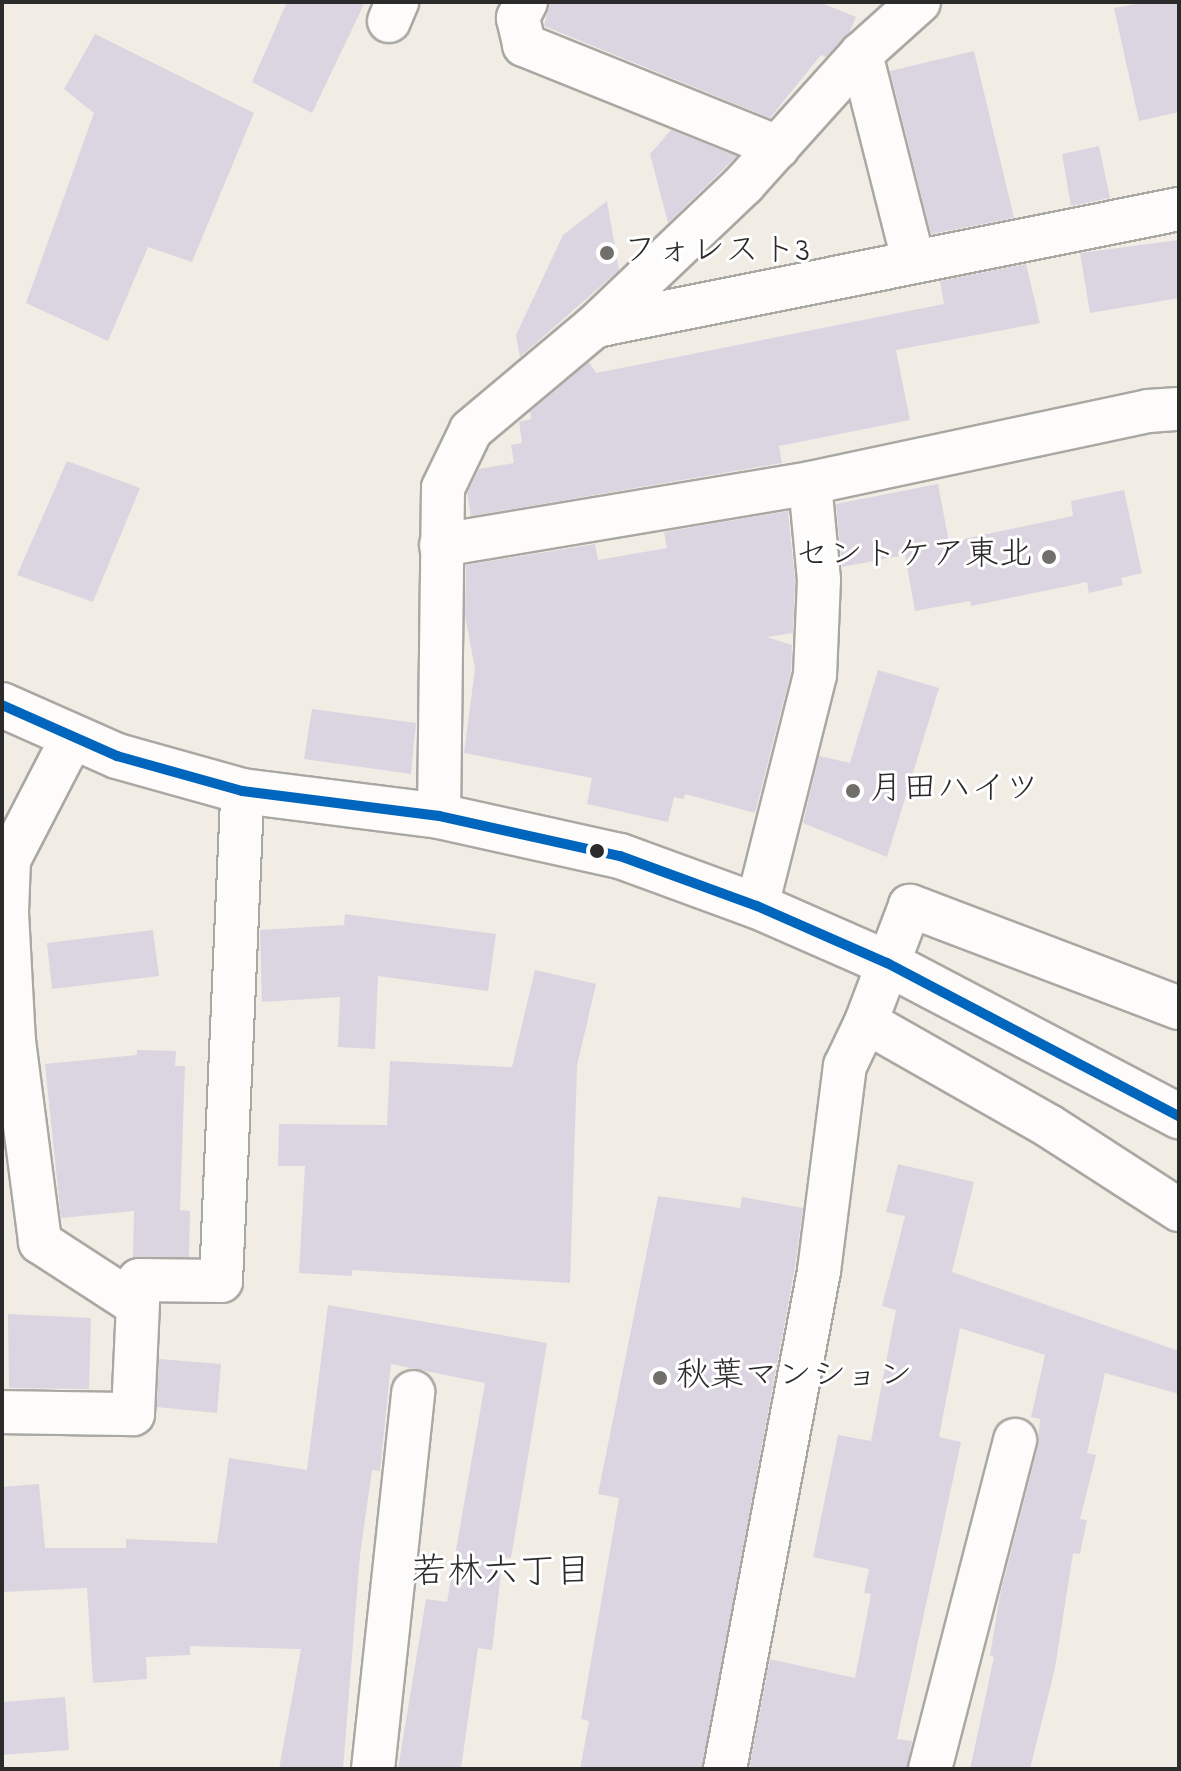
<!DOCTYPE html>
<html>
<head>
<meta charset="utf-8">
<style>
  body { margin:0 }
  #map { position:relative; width:1181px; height:1771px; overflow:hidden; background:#f1ede5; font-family:"Indie Flower","Klee One",sans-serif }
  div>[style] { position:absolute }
  .building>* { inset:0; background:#dad5e0 }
  .roads { filter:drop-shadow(2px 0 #aaa8a3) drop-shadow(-2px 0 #aaa8a3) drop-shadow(0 2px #aaa8a3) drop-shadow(0 -2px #aaa8a3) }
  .minor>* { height:42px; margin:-21px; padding:0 21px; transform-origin:21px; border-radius:21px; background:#fdfcfb }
  .major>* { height:44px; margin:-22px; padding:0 22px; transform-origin:22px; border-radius:22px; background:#fdfcfb }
  .bus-1>* { height:10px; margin:-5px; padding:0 5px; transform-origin:5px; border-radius:5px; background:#0065bd }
  .dots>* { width:22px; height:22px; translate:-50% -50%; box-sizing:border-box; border:4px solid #fff; border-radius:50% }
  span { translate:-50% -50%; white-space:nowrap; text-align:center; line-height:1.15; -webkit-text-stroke:6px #fff; paint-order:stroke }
  .poi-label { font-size:34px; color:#2b2b2b }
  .left { translate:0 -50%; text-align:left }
  .right { translate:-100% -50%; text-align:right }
  .neighbourhood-label { font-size:36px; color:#2b2b2b }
  .frame { position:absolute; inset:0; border:4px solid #2b2b2b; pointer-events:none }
</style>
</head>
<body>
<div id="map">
  <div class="building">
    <div style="clip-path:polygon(287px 2px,365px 2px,312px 113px,252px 82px)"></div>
    <div style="clip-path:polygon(550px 2px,819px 2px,856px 17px,849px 33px,826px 57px,821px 55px,770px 118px,544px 26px)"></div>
    <div style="clip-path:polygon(1148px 2px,1179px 2px,1179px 112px,1139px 121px,1114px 8px)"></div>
    <div style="clip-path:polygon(95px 34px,254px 113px,192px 262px,148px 247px,108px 341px,26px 303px,94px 113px,64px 89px)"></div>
    <div style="clip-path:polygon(974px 51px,1014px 218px,931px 234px,890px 71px)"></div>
    <div style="clip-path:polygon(671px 130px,737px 156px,668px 223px,650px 154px)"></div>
    <div style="clip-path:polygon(1099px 146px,1110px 198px,1071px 206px,1062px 154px)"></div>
    <div style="clip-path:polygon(607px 201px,619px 270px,520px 357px,516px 335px,563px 235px)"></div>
    <div style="clip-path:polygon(1179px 240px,1179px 298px,1090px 313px,1080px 253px)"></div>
    <div style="clip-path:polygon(1026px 264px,1040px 323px,896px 350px,910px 420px,779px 446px,782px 463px,471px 516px,467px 493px,479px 469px,514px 463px,511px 445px,522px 443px,519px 422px,531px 419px,530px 412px,589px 362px,596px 373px,944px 304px,940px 281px)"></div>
    <div style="clip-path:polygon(67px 461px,140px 488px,93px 602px,17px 575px)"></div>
    <div style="clip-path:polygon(938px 484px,949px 542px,1073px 516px,1071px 501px,1124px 490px,1142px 573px,1121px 578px,1123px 585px,1089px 593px,1087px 582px,971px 606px,970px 601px,915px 611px,905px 555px,842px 567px,836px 504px)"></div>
    <div style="clip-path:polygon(788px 511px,795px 581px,793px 633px,767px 637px,792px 645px,791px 672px,755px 813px,685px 794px,684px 799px,674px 797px,668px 822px,587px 804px,592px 778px,464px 753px,475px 669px,465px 615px,466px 565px,595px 544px,598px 560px,667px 548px,664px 532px)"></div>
    <div style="clip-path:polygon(878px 670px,939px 688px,887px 857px,803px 823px,819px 756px,850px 763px)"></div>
    <div style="clip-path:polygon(312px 709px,416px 723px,411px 774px,304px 759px)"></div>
    <div style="clip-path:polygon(345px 914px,496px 934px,488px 991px,378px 976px,375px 1049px,338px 1047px,340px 997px,262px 1002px,260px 930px,344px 925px)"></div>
    <div style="clip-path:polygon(153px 930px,159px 976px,52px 989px,47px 943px)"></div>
    <div style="clip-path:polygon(535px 970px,596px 984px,577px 1066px,570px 1283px,352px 1270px,352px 1276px,299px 1273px,305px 1166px,278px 1166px,279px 1124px,387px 1125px,390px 1061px,512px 1067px)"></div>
    <div style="clip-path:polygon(137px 1050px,176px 1051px,175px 1066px,185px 1066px,180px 1210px,190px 1211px,189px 1257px,133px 1257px,134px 1211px,61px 1218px,45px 1064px,137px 1055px)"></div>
    <div style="clip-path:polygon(898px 1164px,974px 1182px,952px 1272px,1179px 1351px,1179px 1394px,1105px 1373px,1087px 1453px,1096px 1455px,1080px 1519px,1087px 1520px,1080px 1554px,1073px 1553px,1055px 1668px,1030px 1769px,970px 1769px,994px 1657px,990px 1656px,1000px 1595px,1038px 1446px,1040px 1419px,1031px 1417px,1045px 1355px,960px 1328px,939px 1437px,961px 1442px,897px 1739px,912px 1741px,907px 1769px,749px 1769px,770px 1659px,855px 1678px,871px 1594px,864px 1593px,869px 1569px,813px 1557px,838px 1435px,871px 1441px,896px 1310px,882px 1306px,905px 1216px,886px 1212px)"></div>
    <div style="clip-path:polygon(658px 1196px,740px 1208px,742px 1197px,803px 1208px,795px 1267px,702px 1769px,580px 1769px,589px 1721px,581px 1719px,619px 1498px,598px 1494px)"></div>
    <div style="clip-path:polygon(328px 1305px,547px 1343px,511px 1558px,503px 1557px,492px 1650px,478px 1648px,461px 1769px,398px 1769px,426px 1599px,447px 1602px,485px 1383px,391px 1364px,380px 1471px,372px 1470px,360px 1555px,343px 1769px,279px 1769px,301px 1649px,190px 1646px,190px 1655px,146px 1657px,147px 1679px,93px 1683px,87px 1588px,2px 1592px,2px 1487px,39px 1484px,45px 1548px,126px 1548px,126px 1539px,217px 1543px,229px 1458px,307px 1470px)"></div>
    <div style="clip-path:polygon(8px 1314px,91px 1318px,89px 1389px,9px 1388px)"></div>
    <div style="clip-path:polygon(159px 1359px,221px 1364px,217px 1413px,157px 1407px)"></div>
    <div style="clip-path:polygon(65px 1697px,69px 1750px,2px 1755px,2px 1702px)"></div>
  </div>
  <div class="roads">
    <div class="minor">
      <div style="left:526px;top:2px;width:18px;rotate:117deg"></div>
      <div style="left:518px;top:18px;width:28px;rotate:77deg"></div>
      <div style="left:524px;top:45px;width:274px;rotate:21.9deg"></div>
      <div style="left:389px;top:21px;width:21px;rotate:-67deg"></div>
      <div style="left:861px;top:54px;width:212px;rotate:75.8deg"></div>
      <div style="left:596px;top:326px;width:595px;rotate:-11.35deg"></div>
      <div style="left:441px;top:545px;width:374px;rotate:-9.5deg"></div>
      <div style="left:810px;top:483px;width:346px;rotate:-12deg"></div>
      <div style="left:1148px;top:411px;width:31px;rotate:-4deg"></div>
      <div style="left:73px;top:736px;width:140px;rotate:117.3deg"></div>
      <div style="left:9px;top:860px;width:53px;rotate:92.2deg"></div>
      <div style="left:7px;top:913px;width:128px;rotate:86.9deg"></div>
      <div style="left:14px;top:1041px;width:203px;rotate:82.6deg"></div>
      <div style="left:40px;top:1242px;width:116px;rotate:33deg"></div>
      <div style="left:439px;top:816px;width:328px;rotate:-89.3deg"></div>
      <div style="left:443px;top:488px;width:64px;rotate:-64.2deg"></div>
      <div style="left:471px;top:430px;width:162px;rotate:-40deg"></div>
      <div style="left:595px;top:326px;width:206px;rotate:-43.6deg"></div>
      <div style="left:744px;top:184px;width:175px;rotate:-48deg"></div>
      <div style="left:861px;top:54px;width:78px;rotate:-41.9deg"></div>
      <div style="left:757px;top:906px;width:238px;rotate:-75.9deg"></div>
      <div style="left:815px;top:675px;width:95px;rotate:-87.6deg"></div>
      <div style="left:819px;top:580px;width:97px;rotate:-95.3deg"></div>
      <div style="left:1179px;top:1008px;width:288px;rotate:-159.2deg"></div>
      <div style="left:910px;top:906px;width:124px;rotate:110.8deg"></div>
      <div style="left:866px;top:1022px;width:210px;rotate:29.6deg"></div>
      <div style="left:1049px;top:1126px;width:155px;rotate:32.9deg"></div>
      <div style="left:2px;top:1412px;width:131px;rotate:0.9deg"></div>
      <div style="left:133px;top:1414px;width:134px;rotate:-87.4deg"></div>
      <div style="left:139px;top:1280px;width:82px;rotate:0.7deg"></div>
      <div style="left:221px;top:1281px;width:490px;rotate:-87.5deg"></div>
      <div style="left:373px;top:1769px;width:379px;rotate:-83.9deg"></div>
      <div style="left:725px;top:1769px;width:507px;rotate:-79.31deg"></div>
      <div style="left:819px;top:1271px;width:207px;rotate:-82.8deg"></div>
      <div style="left:845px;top:1066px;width:49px;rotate:-64.5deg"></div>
      <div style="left:930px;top:1769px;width:340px;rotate:-75.5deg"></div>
    </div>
    <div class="major">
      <div style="left:2px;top:705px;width:126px;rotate:23.9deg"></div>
      <div style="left:117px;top:756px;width:130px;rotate:15.6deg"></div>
      <div style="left:242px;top:791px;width:199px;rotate:7.2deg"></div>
      <div style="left:439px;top:816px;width:185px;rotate:12.5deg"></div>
      <div style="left:620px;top:856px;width:146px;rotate:20.1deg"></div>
      <div style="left:757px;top:906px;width:142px;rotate:23.7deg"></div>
      <div style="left:887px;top:963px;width:330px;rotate:27.7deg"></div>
    </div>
  </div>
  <div class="bus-1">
    <div style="left:2px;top:705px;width:126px;rotate:23.9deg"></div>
    <div style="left:117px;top:756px;width:130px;rotate:15.6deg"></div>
    <div style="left:242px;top:791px;width:199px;rotate:7.2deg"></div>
    <div style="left:439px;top:816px;width:185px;rotate:12.5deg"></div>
    <div style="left:620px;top:856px;width:146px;rotate:20.1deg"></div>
    <div style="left:757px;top:906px;width:142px;rotate:23.7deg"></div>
    <div style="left:887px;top:963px;width:330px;rotate:27.7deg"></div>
  </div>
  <div class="dots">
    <div style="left:607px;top:253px;background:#706f6c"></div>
    <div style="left:1049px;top:557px;background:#706f6c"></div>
    <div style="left:853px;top:791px;background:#706f6c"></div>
    <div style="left:597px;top:851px;background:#2b2b2b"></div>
    <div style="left:660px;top:1378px;background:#706f6c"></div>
  </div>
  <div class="poi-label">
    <span class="left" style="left:623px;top:253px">フォレスト3</span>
    <span class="right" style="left:1033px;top:557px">セントケア東北</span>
    <span class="left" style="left:869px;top:791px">月田ハイツ</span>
    <span class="left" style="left:676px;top:1378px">秋葉マンション</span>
  </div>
  <div class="neighbourhood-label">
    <span style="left:501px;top:1574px">若林六丁目</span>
  </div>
  <div class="frame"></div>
</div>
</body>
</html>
